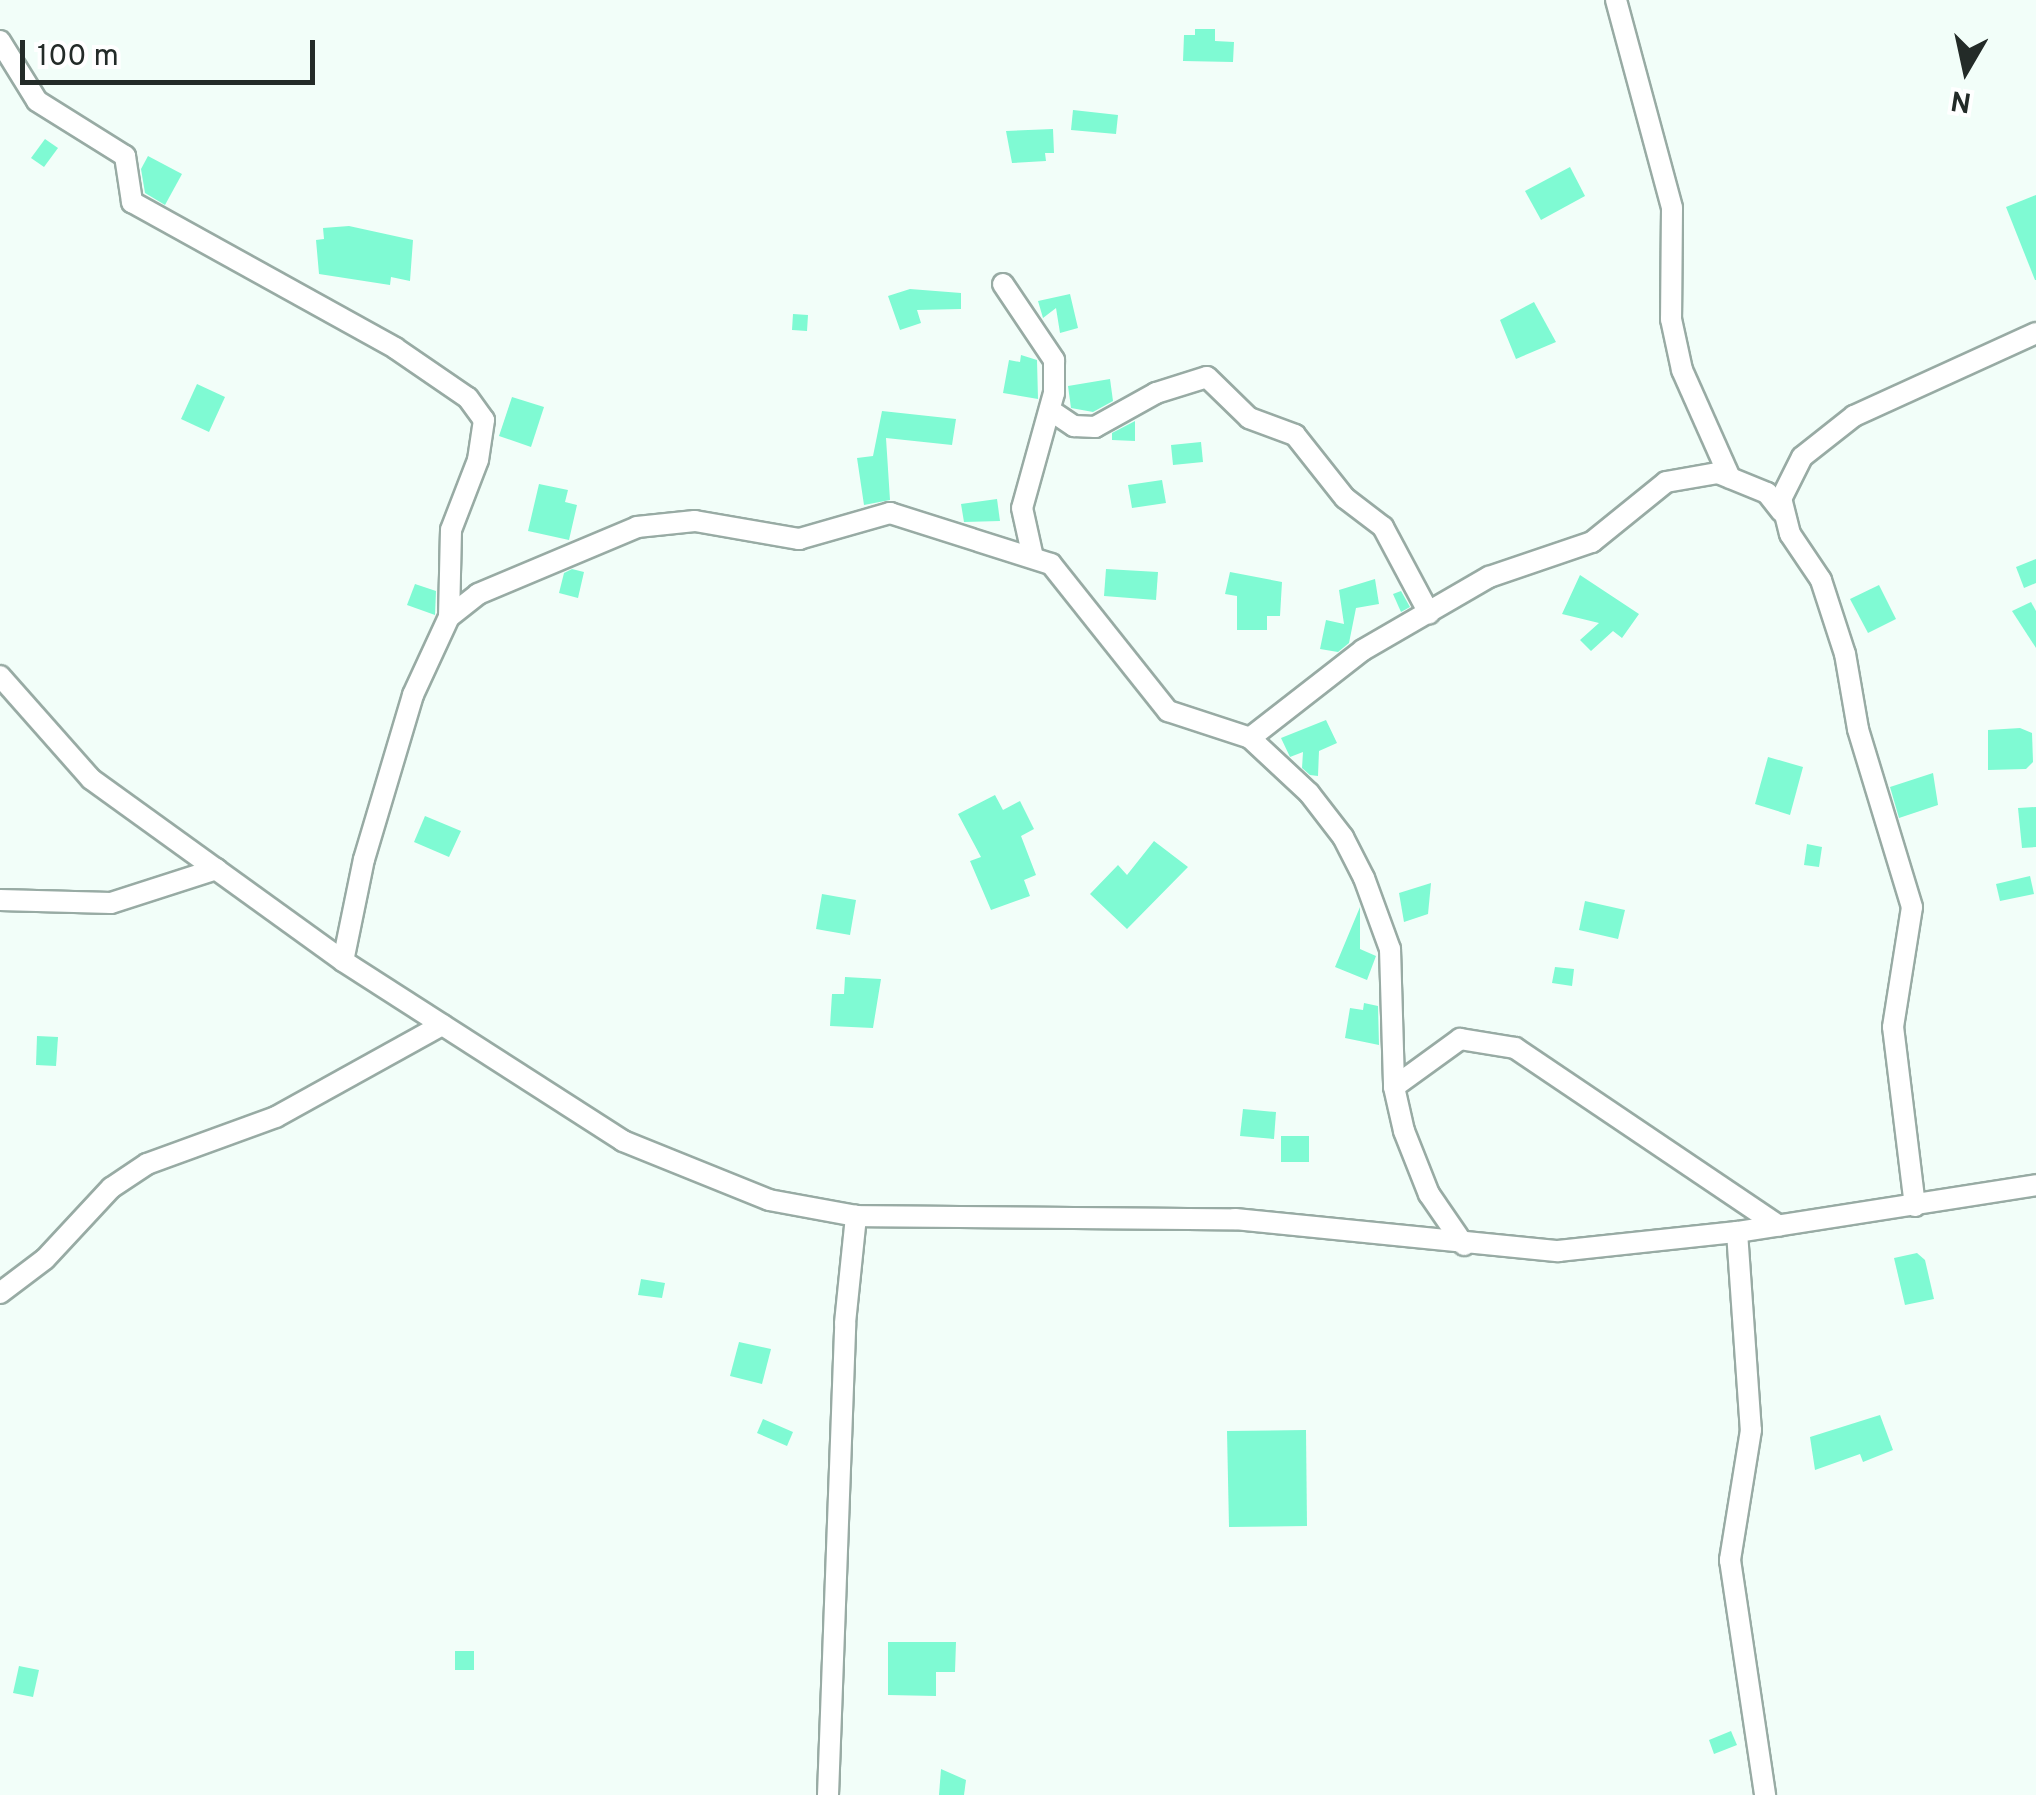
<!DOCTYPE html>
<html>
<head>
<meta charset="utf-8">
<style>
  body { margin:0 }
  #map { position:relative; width:2036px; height:1795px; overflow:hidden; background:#f2fef9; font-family:Overpass,sans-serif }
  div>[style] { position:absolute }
  .building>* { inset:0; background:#7ffad3 }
  .roads { filter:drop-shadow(2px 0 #98aba4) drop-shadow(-2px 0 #98aba4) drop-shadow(0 2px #98aba4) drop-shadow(0 -2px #98aba4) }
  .minor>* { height:20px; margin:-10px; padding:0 10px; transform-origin:10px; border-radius:10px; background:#fff }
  span { translate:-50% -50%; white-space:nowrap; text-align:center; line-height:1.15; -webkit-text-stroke:9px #fff; paint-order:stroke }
  .north { position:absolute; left:1916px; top:20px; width:100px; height:100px; -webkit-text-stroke:8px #fff; paint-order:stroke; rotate:189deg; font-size:28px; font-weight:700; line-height:40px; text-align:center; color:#232b28 }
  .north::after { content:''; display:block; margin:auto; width:35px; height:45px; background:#232b28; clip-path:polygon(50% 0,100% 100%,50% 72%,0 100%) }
  .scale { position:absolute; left:20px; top:40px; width:295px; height:45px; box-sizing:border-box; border:5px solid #232b28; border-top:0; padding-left:12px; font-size:30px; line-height:35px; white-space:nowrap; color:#232b28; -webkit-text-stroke:8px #fff; paint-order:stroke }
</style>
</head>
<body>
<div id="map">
  <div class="building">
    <div style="clip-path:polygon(1195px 29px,1215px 29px,1215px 41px,1234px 42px,1233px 62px,1183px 61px,1184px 35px,1195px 35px)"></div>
    <div style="clip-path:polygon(1073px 110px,1118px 115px,1116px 134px,1071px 130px)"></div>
    <div style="clip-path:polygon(1053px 129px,1054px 153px,1045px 153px,1046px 161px,1012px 163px,1006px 131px)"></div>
    <div style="clip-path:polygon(45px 139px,58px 148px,44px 167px,31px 158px)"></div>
    <div style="clip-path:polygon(148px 156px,182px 174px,165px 205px,145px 193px,141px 169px)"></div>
    <div style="clip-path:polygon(1570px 167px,1585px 196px,1541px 220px,1525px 191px)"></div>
    <div style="clip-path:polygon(2036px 195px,2036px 280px,2035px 280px,2006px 207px)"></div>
    <div style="clip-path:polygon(349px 226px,413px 240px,410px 281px,391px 277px,390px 285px,319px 274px,316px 240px,324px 239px,323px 228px)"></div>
    <div style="clip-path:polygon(910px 289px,961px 293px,961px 309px,917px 310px,921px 323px,900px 330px,888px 296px)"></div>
    <div style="clip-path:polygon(1070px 294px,1078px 328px,1060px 333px,1056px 308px,1043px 318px,1038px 301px)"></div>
    <div style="clip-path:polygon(1534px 302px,1556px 342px,1516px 359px,1500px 320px)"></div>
    <div style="clip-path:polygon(793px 314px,808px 315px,807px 331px,792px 330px)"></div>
    <div style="clip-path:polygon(1021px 355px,1037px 360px,1038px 399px,1003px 393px,1009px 360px,1020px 362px)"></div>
    <div style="clip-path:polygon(1110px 379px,1113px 401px,1093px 412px,1071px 408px,1068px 386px)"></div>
    <div style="clip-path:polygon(197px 384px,225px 397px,209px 432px,181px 419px)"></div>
    <div style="clip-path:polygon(512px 397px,544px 407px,531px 447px,499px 436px)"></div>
    <div style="clip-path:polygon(882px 411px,956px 419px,952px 445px,886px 438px,890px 500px,864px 505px,857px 458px,873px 456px)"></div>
    <div style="clip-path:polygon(1135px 421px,1135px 441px,1112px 440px,1112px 433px)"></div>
    <div style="clip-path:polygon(1201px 442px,1203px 462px,1173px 465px,1171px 445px)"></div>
    <div style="clip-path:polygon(1162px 480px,1166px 503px,1132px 508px,1128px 485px)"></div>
    <div style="clip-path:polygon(539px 484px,568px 490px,565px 502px,577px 505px,569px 540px,528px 531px)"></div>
    <div style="clip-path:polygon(997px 499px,1000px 521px,964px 522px,961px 504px)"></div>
    <div style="clip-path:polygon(2036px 559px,2036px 583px,2024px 588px,2016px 567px)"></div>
    <div style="clip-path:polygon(572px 569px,584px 572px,578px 598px,559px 593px,564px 573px)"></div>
    <div style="clip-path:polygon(1106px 569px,1158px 572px,1156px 600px,1104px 596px)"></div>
    <div style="clip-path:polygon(1230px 572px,1282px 582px,1280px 616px,1267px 616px,1267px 630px,1237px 630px,1237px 596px,1225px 594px)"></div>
    <div style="clip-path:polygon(1580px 575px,1639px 614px,1622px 638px,1613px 631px,1591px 651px,1580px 640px,1599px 623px,1562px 614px)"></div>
    <div style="clip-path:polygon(1375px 579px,1379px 604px,1356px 608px,1349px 643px,1338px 652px,1320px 649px,1326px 620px,1344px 624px,1339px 590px)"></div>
    <div style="clip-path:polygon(415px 584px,436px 591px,435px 615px,407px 605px)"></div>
    <div style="clip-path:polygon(1879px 585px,1896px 619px,1868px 633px,1850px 599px)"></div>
    <div style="clip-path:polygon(1401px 591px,1410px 607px,1401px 612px,1393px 594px)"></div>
    <div style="clip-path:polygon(2031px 602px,2036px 611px,2036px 648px,2012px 611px)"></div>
    <div style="clip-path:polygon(1326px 720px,1337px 743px,1319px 751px,1318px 776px,1310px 775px,1302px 768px,1303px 752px,1290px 757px,1281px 738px)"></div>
    <div style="clip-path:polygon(2020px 728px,2032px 733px,2033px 762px,2026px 769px,1988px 770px,1988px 730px)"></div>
    <div style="clip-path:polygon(1768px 757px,1803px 767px,1790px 815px,1755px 804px)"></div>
    <div style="clip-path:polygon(1933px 773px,1938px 805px,1899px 818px,1890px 787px)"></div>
    <div style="clip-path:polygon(995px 795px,1003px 810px,1020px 801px,1034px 829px,1021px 836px,1036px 875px,1024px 880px,1030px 896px,991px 910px,970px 861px,981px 857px,958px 814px)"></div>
    <div style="clip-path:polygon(2036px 807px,2036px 847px,2022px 848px,2018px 808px)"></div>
    <div style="clip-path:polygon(425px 816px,461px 831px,449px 857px,414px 842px)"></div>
    <div style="clip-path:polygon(1154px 841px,1188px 867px,1127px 929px,1090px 894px,1118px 865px,1127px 875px)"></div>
    <div style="clip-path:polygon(1807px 844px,1822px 847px,1819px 867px,1804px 865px)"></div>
    <div style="clip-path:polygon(2030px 876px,2034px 894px,2000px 901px,1996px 884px)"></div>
    <div style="clip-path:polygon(1431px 883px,1428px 914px,1404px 922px,1399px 893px)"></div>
    <div style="clip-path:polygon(822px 894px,856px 900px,850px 935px,816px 929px)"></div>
    <div style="clip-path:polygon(1585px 901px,1625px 910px,1618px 939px,1579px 930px)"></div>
    <div style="clip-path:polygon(1360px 907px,1360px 949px,1376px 956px,1367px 980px,1335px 967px)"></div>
    <div style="clip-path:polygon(1555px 967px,1574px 969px,1572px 986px,1552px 983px)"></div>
    <div style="clip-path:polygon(845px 977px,881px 979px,873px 1028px,830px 1026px,832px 994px,844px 994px)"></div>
    <div style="clip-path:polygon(1364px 1003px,1378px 1006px,1379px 1045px,1345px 1038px,1350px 1008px,1363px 1010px)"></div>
    <div style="clip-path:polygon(37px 1036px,58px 1037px,56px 1066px,36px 1065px)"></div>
    <div style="clip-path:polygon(1243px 1109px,1276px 1112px,1274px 1139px,1240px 1136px)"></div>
    <div style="clip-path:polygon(1281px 1136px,1309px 1136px,1309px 1162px,1281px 1162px)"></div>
    <div style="clip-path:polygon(1917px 1253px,1925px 1260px,1934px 1299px,1905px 1305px,1894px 1258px)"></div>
    <div style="clip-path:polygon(641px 1279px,665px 1283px,662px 1298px,638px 1295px)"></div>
    <div style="clip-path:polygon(739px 1342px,771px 1349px,762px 1384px,730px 1376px)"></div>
    <div style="clip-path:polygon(1880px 1415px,1893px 1450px,1863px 1462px,1860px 1454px,1815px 1470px,1810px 1437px)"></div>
    <div style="clip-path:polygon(763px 1419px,793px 1432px,787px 1446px,757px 1433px)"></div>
    <div style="clip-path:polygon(1306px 1430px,1307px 1526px,1229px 1527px,1227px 1431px)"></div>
    <div style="clip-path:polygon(888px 1642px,956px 1642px,955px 1672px,936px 1672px,936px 1696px,888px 1695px)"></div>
    <div style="clip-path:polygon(455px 1651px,474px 1651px,474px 1670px,455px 1670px)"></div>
    <div style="clip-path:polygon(19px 1666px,39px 1670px,33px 1697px,13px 1693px)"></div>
    <div style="clip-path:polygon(1731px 1731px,1737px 1745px,1714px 1754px,1709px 1740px)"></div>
    <div style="clip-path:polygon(941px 1769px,966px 1780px,964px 1795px,939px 1795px)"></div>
  </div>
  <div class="roads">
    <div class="minor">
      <div style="left:1616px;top:0;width:215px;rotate:74.9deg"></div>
      <div style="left:1672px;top:208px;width:111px;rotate:90.5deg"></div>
      <div style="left:1671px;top:319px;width:52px;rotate:77.8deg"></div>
      <div style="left:1682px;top:370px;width:118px;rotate:66deg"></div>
      <div style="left:0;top:41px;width:70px;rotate:58.3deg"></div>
      <div style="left:37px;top:101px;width:104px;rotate:32deg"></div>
      <div style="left:125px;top:156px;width:47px;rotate:81.3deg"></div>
      <div style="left:132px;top:202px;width:301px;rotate:29deg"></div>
      <div style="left:395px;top:348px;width:88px;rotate:34.4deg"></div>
      <div style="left:468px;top:398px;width:27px;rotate:54deg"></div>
      <div style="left:484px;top:420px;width:40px;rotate:98.5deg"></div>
      <div style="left:478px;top:460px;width:75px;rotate:111.1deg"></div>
      <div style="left:451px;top:530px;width:87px;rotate:91.3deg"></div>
      <div style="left:449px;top:617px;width:86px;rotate:114.8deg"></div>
      <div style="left:413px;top:695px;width:171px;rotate:106.6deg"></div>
      <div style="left:364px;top:859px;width:104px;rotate:101.6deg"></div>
      <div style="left:1003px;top:284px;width:92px;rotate:56.1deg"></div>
      <div style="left:1054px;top:360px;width:33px;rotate:90deg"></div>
      <div style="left:1054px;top:393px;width:119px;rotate:105.5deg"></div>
      <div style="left:1022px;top:508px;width:46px;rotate:77.5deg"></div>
      <div style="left:1050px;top:410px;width:29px;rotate:34deg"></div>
      <div style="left:1074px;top:426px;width:21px;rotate:3deg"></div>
      <div style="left:1095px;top:427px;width:70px;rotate:-29.1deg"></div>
      <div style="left:1156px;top:393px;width:53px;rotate:-17.4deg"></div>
      <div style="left:1207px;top:377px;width:59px;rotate:44.3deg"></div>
      <div style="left:1249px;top:418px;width:49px;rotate:20.3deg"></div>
      <div style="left:1295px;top:435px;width:80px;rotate:51.6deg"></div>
      <div style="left:1345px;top:498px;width:48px;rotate:37.3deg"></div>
      <div style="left:1383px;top:527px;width:98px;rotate:61.9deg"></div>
      <div style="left:449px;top:617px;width:37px;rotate:-38deg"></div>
      <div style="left:478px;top:594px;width:173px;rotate:-22.8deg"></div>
      <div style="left:637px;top:527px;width:58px;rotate:-5.9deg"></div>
      <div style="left:695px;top:521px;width:106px;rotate:9.8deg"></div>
      <div style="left:799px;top:539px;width:95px;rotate:-15.9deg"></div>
      <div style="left:890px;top:513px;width:169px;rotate:17.6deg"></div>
      <div style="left:1051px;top:564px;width:188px;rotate:51.5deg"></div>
      <div style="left:1168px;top:711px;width:86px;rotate:18.2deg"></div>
      <div style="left:1250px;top:738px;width:143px;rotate:-37.9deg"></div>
      <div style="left:1363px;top:650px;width:146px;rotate:-30.1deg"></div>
      <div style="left:1489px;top:577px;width:109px;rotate:-18.8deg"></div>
      <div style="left:1592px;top:542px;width:95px;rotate:-39deg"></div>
      <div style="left:1666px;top:482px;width:53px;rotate:-9.8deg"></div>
      <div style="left:1718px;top:473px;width:53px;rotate:22.2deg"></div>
      <div style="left:1767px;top:493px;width:24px;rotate:52deg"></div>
      <div style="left:0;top:676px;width:137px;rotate:48.5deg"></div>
      <div style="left:91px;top:779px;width:311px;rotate:35.8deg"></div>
      <div style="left:343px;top:961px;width:333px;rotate:32.7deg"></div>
      <div style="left:623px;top:1141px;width:157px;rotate:22deg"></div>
      <div style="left:769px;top:1200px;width:88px;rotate:10.4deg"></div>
      <div style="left:856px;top:1216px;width:379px;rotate:0.5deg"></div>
      <div style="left:1235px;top:1219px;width:325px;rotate:5.7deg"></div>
      <div style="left:1558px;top:1251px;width:180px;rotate:-6.1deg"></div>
      <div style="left:1737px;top:1232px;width:303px;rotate:-8.9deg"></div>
      <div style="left:1250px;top:738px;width:81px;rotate:43deg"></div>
      <div style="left:1309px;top:793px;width:56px;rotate:52.3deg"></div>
      <div style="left:1343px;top:837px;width:46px;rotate:62.9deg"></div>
      <div style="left:1364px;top:878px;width:76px;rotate:69.9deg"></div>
      <div style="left:1390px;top:949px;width:138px;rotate:88.3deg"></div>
      <div style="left:1394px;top:1087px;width:45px;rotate:77.2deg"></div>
      <div style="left:1404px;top:1131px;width:68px;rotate:68.4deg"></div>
      <div style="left:1429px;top:1194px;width:62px;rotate:55.5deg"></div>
      <div style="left:0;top:900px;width:111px;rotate:1.5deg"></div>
      <div style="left:111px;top:903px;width:111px;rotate:-17.8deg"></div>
      <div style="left:1394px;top:1087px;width:82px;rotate:-36deg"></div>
      <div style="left:1460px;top:1039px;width:56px;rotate:9.3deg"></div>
      <div style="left:1515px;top:1048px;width:318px;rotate:34deg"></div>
      <div style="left:1915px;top:1206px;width:180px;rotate:-97deg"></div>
      <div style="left:1893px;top:1027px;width:121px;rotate:-81deg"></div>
      <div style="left:1912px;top:907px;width:186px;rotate:-106.9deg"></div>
      <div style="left:1858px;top:729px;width:76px;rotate:-99.8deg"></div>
      <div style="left:1845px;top:654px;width:78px;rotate:-108deg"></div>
      <div style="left:1821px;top:580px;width:55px;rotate:-124deg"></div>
      <div style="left:1790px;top:534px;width:36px;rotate:-104deg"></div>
      <div style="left:1781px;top:499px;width:47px;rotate:-63.4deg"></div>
      <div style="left:1802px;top:457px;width:66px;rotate:-38.3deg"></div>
      <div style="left:1854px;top:416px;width:200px;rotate:-24.5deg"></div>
      <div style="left:1737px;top:1232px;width:198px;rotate:86deg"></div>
      <div style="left:1751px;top:1430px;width:132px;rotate:99.2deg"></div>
      <div style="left:1730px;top:1560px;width:238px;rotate:81.5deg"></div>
      <div style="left:0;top:1293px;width:56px;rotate:-37.1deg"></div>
      <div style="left:45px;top:1259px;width:97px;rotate:-47.1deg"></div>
      <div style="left:111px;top:1188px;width:43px;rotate:-33.7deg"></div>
      <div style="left:147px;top:1164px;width:137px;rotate:-20deg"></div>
      <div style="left:276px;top:1117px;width:190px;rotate:-29deg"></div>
      <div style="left:828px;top:1795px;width:472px;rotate:-87.9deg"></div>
      <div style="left:845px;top:1323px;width:108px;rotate:-84.1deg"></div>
    </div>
  </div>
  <div class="north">N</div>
  <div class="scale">100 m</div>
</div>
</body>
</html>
